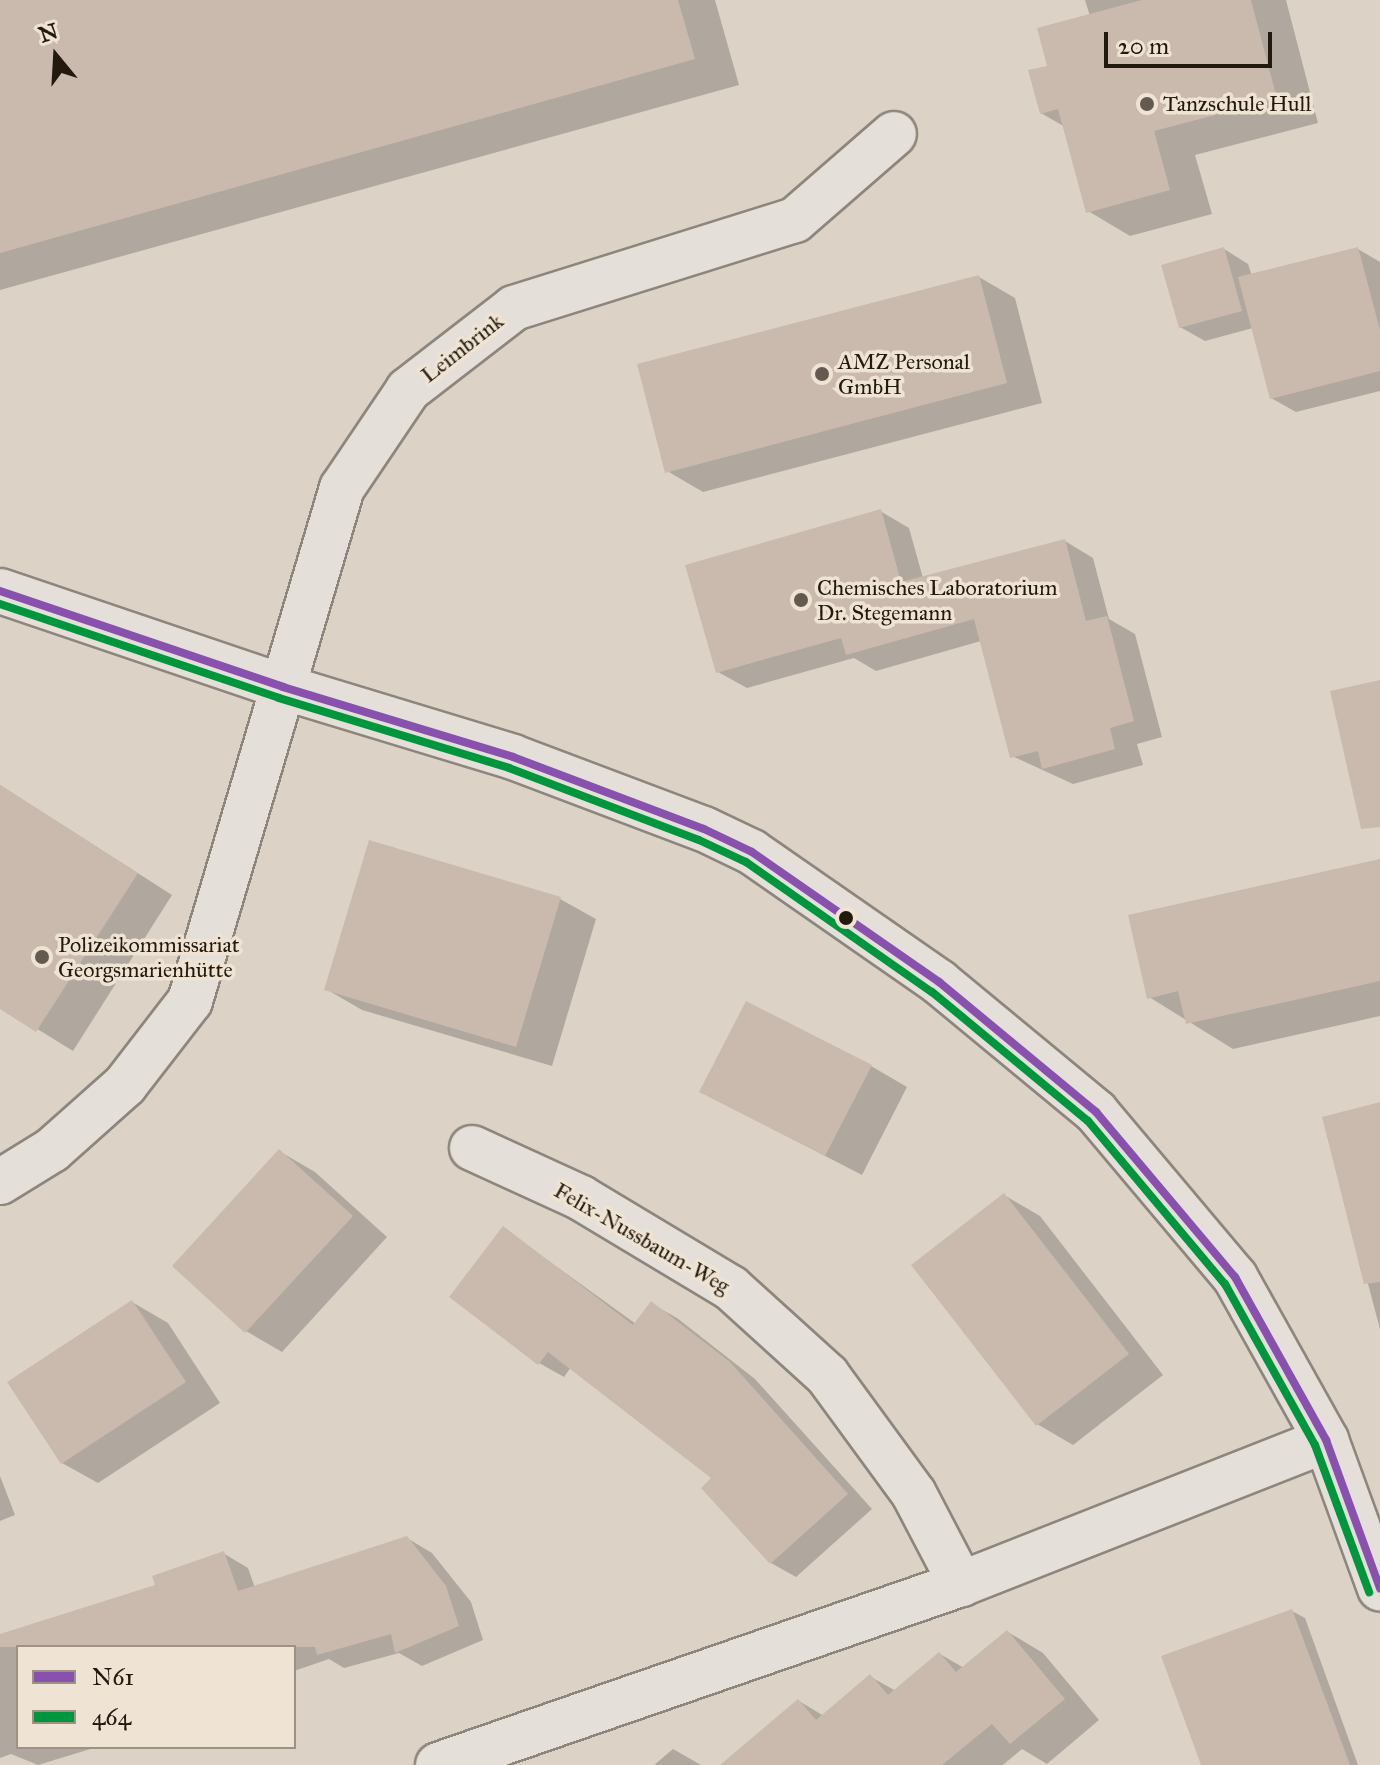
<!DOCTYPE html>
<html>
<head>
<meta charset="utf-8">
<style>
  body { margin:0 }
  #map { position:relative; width:1380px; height:1765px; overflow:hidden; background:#dcd3c6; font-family:"IM FELL Great Primer",serif }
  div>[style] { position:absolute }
  .shadow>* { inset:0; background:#0003 }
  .building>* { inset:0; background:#cabaae }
  .roads { filter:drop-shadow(2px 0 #8d867d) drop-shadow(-2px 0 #8d867d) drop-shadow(0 2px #8d867d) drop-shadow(0 -2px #8d867d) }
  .minor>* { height:44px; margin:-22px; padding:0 22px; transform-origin:22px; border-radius:22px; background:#e4e0d9 }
  .bus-1>* { height:8px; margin:-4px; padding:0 4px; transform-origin:4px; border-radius:4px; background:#8951ae }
  .bus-2>* { height:8px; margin:-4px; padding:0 4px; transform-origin:4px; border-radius:4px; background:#00963e }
  .dots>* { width:22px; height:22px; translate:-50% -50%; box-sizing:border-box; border:4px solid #efe3d3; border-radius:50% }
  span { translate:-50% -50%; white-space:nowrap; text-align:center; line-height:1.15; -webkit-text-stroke:7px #efe3d3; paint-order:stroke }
  .poi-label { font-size:22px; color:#23190f }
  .left { translate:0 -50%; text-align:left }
  .street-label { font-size:22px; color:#23190f }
  .legend { position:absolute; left:16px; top:1645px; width:280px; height:104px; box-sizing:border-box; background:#efe3d3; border:2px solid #9d9285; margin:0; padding:10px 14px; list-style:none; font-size:24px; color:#23190f }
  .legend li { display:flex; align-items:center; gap:16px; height:40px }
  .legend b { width:40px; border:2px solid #9d9285 }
  .north { position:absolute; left:16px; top:16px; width:80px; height:80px; -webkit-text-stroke:6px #efe3d3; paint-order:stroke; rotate:342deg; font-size:22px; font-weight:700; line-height:32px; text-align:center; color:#23190f }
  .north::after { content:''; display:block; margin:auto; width:28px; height:36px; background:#23190f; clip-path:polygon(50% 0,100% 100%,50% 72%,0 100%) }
  .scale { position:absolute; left:1104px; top:32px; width:168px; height:36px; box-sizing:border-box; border:4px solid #23190f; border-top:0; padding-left:10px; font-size:24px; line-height:28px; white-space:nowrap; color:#23190f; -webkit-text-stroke:6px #efe3d3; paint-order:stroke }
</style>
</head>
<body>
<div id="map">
  <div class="shadow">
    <div style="clip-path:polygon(0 0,715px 0,739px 85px,0 290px)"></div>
    <div style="clip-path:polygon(1085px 0,1286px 0,1318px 123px,1195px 155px,1212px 214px,1130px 236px,1088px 211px,1065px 127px,1041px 113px,1050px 67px,1090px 16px)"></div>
    <div style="clip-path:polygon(1224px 249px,1248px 264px,1252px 276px,1358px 249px,1380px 262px,1380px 391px,1296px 412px,1271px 398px,1253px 328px,1205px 341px,1180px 327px)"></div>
    <div style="clip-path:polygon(979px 277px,1015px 298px,1042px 403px,703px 492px,667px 471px)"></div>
    <div style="clip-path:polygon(880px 511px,909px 528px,923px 578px,1065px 541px,1093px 558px,1109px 619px,1135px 634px,1162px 737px,1137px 744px,1143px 765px,1073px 784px,1012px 756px,981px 641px,876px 671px,854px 658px,747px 688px,718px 672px)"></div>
    <div style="clip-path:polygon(0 785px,172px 895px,73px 1051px,0 1006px)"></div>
    <div style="clip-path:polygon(1380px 861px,1380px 1016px,1233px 1049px,1149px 997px)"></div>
    <div style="clip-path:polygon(560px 899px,596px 919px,552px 1066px,362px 1010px,326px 989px)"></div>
    <div style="clip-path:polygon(871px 1066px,907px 1087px,862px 1175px,702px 1092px)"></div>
    <div style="clip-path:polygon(1380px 1104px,1380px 1329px,1324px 1118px)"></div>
    <div style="clip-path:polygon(279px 1151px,315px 1172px,387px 1237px,282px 1352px,246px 1331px)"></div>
    <div style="clip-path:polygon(1004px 1195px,1040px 1216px,1163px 1375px,1073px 1445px,1037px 1424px)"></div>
    <div style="clip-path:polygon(503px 1228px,636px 1324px,652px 1304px,677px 1318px,755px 1379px,872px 1509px,796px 1577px,771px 1563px,715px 1478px,571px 1367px,564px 1377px,539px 1363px)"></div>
    <div style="clip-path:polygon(132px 1302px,168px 1323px,220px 1403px,98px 1483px,62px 1463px)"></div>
    <div style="clip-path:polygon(0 1476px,15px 1515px,0 1521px)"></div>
    <div style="clip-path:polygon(407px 1538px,432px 1553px,471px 1602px,483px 1640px,422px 1666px,399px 1653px,344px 1668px,329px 1659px,294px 1671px,294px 1647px,18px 1647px,18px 1747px,97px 1747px,38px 1765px,11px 1754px,0 1758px,0 1638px,157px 1586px,223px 1553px,248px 1568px,255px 1588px)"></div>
    <div style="clip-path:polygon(1292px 1611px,1305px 1618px,1358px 1765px,1201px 1765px)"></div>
    <div style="clip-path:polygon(1008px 1632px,1043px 1653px,1099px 1720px,1047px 1764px,1022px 1749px,1003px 1765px,723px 1765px,799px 1701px,824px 1716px,871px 1677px,896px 1691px,940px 1654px,964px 1668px)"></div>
    <div style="clip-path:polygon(673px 1749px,701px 1765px,654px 1765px)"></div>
  </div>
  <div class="building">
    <div style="clip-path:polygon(0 0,678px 0,695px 59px,0 253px)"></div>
    <div style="clip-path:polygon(1142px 0,1251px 0,1277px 99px,1154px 131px,1170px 190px,1086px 213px,1058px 109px,1040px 114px,1028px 70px,1047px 66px,1037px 28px)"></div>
    <div style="clip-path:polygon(1224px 247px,1242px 311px,1179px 328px,1161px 265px)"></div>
    <div style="clip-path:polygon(1358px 247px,1380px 330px,1380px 371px,1270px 399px,1238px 277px)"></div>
    <div style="clip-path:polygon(979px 275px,1007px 383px,665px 473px,637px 364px)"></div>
    <div style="clip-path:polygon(881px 509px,901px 582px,1065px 539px,1086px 621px,1107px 616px,1134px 721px,1110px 728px,1115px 749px,1042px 769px,1038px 751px,1010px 758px,974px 619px,846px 655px,841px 638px,716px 673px,685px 565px)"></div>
    <div style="clip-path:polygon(1380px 680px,1380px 827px,1361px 829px,1330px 691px)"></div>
    <div style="clip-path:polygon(0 785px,138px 873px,36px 1032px,0 1009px)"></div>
    <div style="clip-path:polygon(369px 840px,561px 897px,516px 1047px,324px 990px)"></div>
    <div style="clip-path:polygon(1380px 859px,1380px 981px,1186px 1024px,1178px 991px,1147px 999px,1128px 915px)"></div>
    <div style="clip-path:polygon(746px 1001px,872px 1065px,825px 1156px,699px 1092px)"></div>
    <div style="clip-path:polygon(1380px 1102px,1380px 1282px,1364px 1284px,1322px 1117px)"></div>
    <div style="clip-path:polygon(279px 1149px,353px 1216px,245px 1333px,172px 1266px)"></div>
    <div style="clip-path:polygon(1004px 1193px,1129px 1354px,1036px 1426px,911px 1265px)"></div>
    <div style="clip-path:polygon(503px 1226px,633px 1325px,651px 1301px,730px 1362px,848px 1494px,770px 1564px,701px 1488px,711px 1478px,548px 1352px,538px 1365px,449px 1297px)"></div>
    <div style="clip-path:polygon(132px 1300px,186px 1382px,61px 1464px,7px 1382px)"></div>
    <div style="clip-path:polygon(407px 1536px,446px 1586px,459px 1626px,395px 1653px,391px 1634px,317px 1655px,315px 1647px,0 1647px,0 1634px,155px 1585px,152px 1576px,224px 1551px,238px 1591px)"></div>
    <div style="clip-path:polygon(1292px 1609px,1350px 1765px,1201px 1765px,1161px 1656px)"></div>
    <div style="clip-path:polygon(1007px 1630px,1065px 1699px,1010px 1744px,992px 1724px,942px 1765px,720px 1765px,798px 1699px,816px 1720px,870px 1674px,888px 1695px,939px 1652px,956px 1672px)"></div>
  </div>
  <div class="roads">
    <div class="minor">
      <div style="left:0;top:591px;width:299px;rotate:18.7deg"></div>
      <div style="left:283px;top:687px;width:240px;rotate:16.9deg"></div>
      <div style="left:513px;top:757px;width:204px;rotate:20.7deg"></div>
      <div style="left:704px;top:829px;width:53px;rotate:25.6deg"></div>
      <div style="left:752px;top:852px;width:228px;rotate:34.8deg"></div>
      <div style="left:939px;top:982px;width:204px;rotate:39.6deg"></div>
      <div style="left:1096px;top:1112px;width:216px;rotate:49.9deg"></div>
      <div style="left:1235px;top:1277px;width:187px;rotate:60.8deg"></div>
      <div style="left:1326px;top:1440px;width:158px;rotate:70deg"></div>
      <div style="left:472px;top:1148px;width:120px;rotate:24.6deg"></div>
      <div style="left:581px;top:1198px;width:175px;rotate:31deg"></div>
      <div style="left:731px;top:1288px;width:130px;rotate:42.2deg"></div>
      <div style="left:827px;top:1375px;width:147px;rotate:53.8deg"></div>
      <div style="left:914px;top:1494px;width:102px;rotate:62.4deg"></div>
      <div style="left:0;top:1182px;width:61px;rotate:-31.6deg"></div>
      <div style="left:52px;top:1150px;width:98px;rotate:-41.7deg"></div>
      <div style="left:125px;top:1085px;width:106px;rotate:-52.3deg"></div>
      <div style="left:190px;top:1001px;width:535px;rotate:-73.5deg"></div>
      <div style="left:342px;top:488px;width:118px;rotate:-56deg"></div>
      <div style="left:408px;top:390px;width:134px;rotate:-37.7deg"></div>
      <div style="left:514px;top:308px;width:294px;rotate:-17.4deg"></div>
      <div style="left:795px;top:220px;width:131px;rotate:-41deg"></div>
      <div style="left:438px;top:1765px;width:553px;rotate:-19.09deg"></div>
      <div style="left:961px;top:1584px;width:392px;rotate:-21.5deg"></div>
    </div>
  </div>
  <div class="bus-1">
    <div style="left:0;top:591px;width:299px;rotate:18.7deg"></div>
    <div style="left:283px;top:687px;width:240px;rotate:16.9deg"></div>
    <div style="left:513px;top:757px;width:204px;rotate:20.7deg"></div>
    <div style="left:704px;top:829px;width:53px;rotate:25.6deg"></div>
    <div style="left:752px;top:852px;width:228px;rotate:34.8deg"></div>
    <div style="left:939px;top:982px;width:204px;rotate:39.6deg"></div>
    <div style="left:1096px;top:1112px;width:216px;rotate:49.9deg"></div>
    <div style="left:1235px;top:1277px;width:187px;rotate:60.8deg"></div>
    <div style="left:1326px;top:1440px;width:158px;rotate:70deg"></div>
  </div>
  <div class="bus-2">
    <div style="left:0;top:604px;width:294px;rotate:18.6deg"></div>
    <div style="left:279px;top:698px;width:240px;rotate:16.9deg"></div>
    <div style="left:509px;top:768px;width:203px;rotate:20.8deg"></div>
    <div style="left:699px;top:840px;width:52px;rotate:25.1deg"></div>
    <div style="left:746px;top:862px;width:227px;rotate:35deg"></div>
    <div style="left:932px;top:992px;width:202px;rotate:39.6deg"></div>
    <div style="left:1088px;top:1121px;width:213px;rotate:50deg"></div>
    <div style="left:1225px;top:1284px;width:184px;rotate:60.8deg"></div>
    <div style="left:1315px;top:1445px;width:157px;rotate:69.8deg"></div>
  </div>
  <div class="dots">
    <div style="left:1147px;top:104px;background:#645a4f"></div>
    <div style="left:822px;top:374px;background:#645a4f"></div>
    <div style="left:801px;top:600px;background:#645a4f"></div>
    <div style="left:846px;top:918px;background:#23190f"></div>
    <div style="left:42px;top:957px;background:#645a4f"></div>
  </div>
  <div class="poi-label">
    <span class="left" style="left:1163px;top:104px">Tanzschule Hull</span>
    <span class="left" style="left:838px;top:374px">AMZ Personal<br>GmbH</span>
    <span class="left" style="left:817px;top:600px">Chemisches Laboratorium<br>Dr. Stegemann</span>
    <span class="left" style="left:58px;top:957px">Polizeikommissariat<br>Georgsmarienhütte</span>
  </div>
  <div class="street-label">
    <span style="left:462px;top:348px;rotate:-38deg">Leimbrink</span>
    <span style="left:642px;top:1238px;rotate:30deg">Felix-Nussbaum-Weg</span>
  </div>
  <ul class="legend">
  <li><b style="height:10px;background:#8951ae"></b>N61</li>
  <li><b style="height:10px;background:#00963e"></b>464</li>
  </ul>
  <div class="north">N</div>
  <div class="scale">20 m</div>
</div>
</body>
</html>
